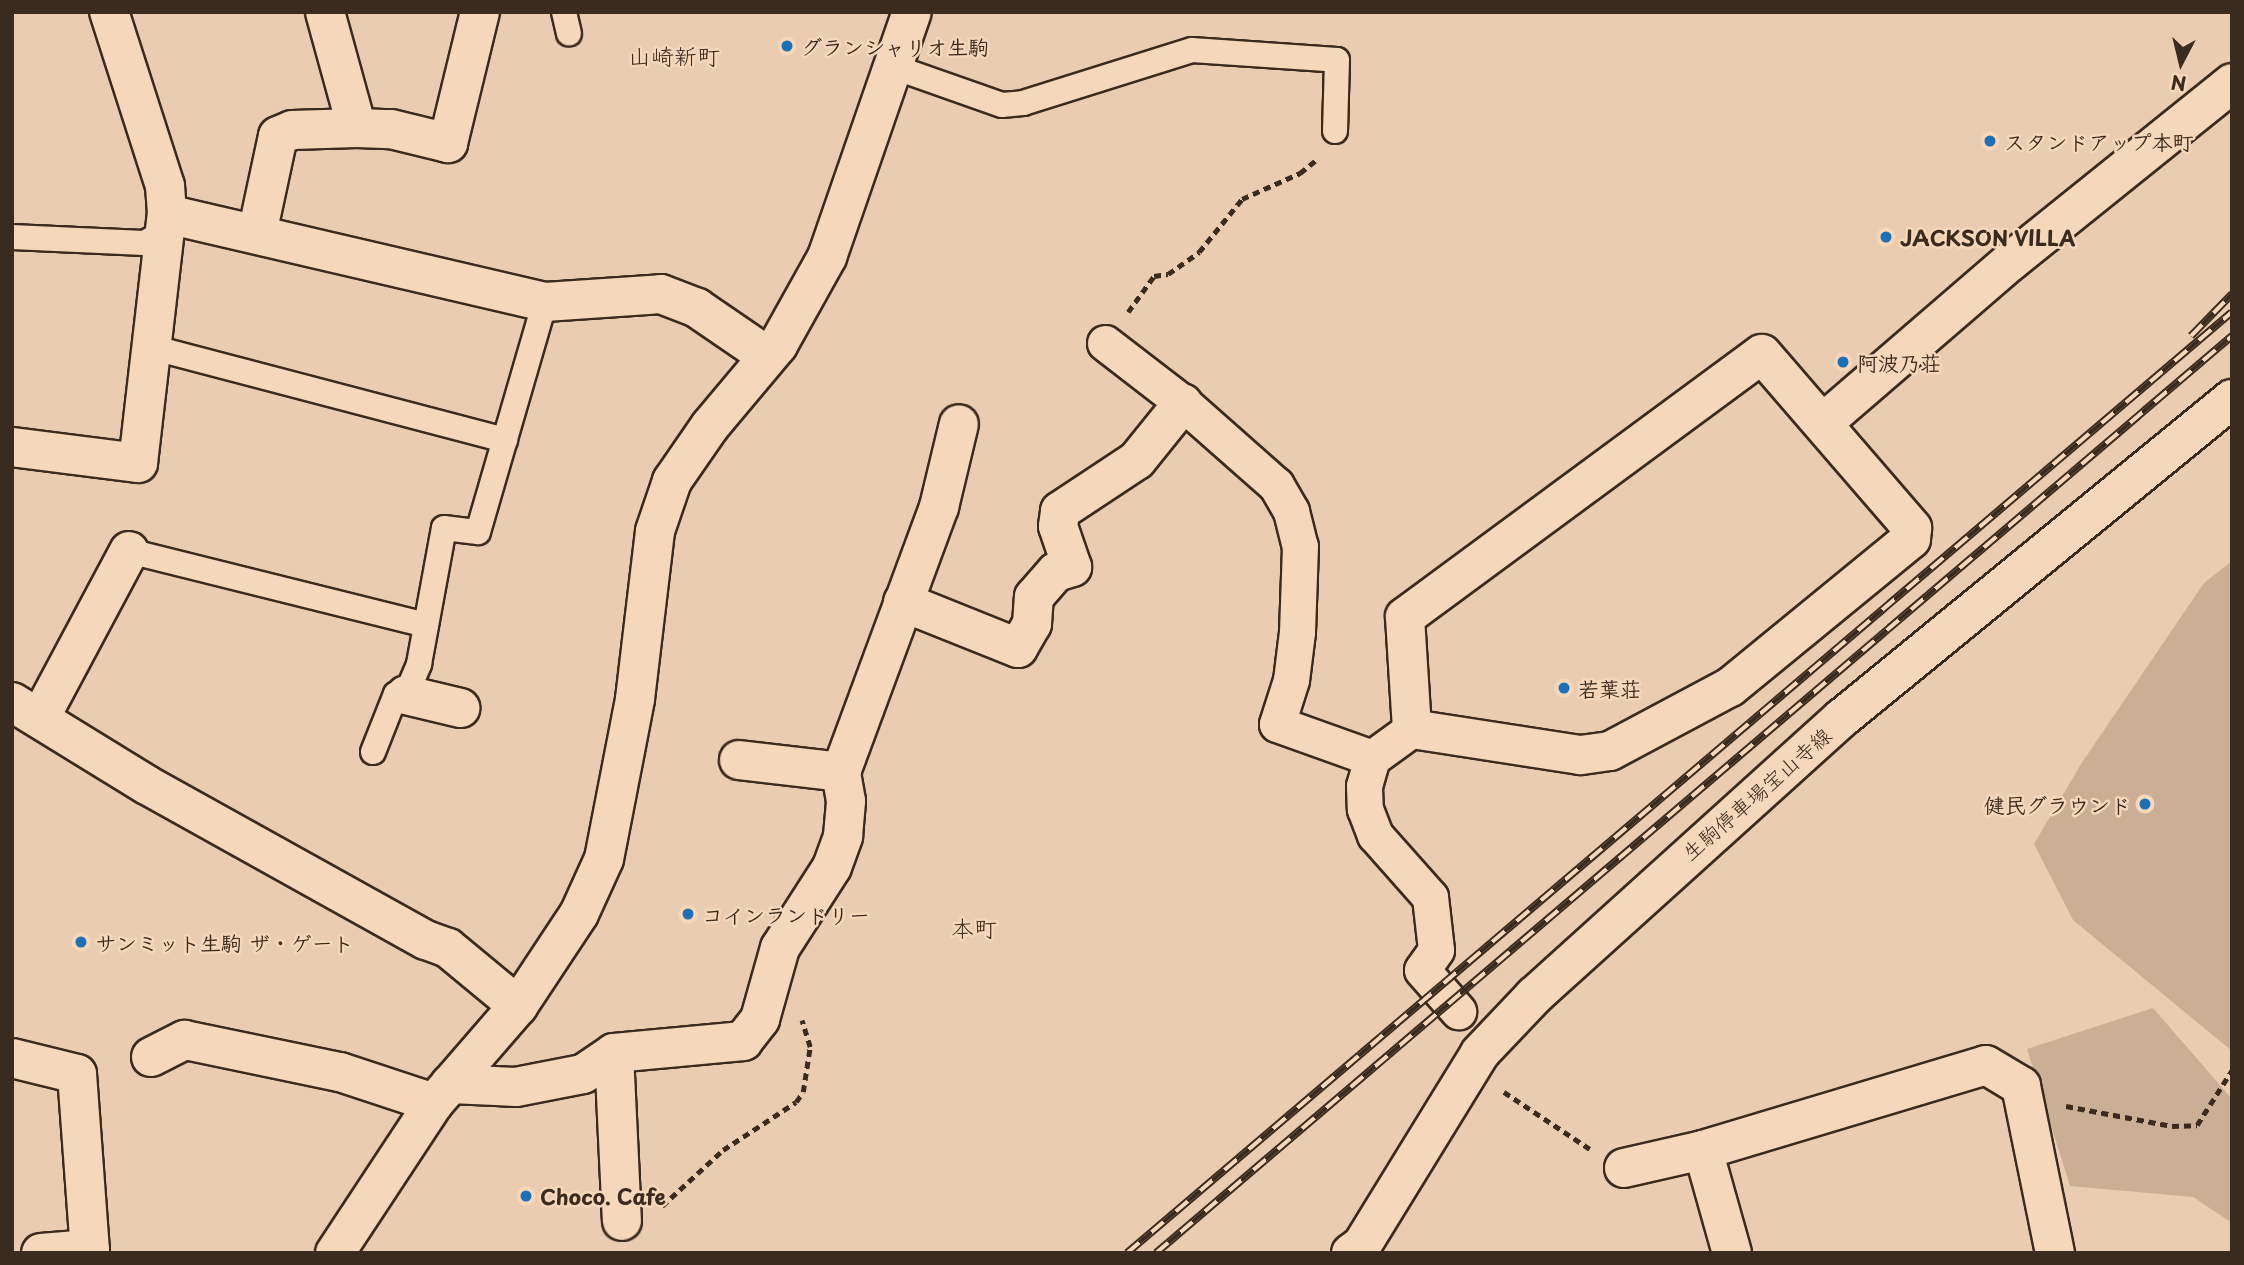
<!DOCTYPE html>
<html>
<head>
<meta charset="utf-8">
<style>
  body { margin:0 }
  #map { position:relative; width:2244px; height:1265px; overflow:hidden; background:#eaccb2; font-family:"Playpen Sans","Klee One",sans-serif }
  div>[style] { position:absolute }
  .green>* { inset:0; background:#caae96 }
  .path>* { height:4.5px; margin-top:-2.25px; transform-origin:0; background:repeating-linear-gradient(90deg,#3b2a1e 0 7px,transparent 0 12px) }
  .roads { filter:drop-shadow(2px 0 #3b2a1e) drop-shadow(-2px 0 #3b2a1e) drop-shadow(0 2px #3b2a1e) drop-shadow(0 -2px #3b2a1e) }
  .service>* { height:24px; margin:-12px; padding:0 12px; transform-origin:12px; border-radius:12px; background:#f5d7bb }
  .pedestrian>* { height:35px; margin:-17.5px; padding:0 17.5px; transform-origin:17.5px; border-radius:17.5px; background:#f5d7bb }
  .minor>* { height:38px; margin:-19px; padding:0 19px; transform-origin:19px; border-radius:19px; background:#f5d7bb }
  .secondary>* { height:38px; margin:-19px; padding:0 19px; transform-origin:19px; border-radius:19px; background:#f5d7bb }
  .rail>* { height:8px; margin-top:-4px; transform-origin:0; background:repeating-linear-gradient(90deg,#f5d7bb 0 16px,#3b2a1e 0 32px); box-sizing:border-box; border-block:2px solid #3b2a1e }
  .dots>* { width:19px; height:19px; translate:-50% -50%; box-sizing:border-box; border:4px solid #f5d7bb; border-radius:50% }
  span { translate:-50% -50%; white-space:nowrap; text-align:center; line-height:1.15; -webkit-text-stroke:5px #f5d7bb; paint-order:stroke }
  .poi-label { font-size:21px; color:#3b2a1e; font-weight:700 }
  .left { translate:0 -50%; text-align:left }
  .right { translate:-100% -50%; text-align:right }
  .street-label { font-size:21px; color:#3b2a1e }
  .neighbourhood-label { font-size:23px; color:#3b2a1e }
  .frame { position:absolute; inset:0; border:14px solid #3b2a1e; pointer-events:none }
  .north { position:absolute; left:2146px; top:28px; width:70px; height:70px; -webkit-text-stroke:5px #f5d7bb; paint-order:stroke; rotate:187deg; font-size:19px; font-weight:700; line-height:28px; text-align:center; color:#3b2a1e }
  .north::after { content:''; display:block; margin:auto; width:24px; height:32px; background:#3b2a1e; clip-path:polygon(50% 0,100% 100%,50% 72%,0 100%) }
</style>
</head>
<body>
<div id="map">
  <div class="green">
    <div style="clip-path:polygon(2232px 561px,2232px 1051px,2073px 920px,2034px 844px,2081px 764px,2204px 583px)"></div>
    <div style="clip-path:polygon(2153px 1008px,2232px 1099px,2232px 1223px,2193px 1197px,2070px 1186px,2027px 1049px)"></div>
  </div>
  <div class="path">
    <div style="left:1128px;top:312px;width:44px;rotate:-54.2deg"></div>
    <div style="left:1154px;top:276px;width:14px;rotate:-8deg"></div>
    <div style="left:1168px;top:274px;width:38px;rotate:-35deg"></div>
    <div style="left:1199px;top:252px;width:68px;rotate:-50.9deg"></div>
    <div style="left:1242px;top:199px;width:64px;rotate:-24.1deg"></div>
    <div style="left:1300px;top:173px;width:22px;rotate:-39deg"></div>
    <div style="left:1504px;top:1092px;width:103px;rotate:33.5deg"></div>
    <div style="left:2066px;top:1106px;width:108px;rotate:10.7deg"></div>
    <div style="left:2172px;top:1126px;width:25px;rotate:-2deg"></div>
    <div style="left:2197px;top:1125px;width:65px;rotate:-57.5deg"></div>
    <div style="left:662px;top:1206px;width:83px;rotate:-42.6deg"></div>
    <div style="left:723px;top:1150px;width:87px;rotate:-33.3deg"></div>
    <div style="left:796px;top:1102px;width:12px;rotate:-55deg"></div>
    <div style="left:803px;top:1092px;width:46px;rotate:-81.2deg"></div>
    <div style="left:810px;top:1047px;width:28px;rotate:-107deg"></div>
  </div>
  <div class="roads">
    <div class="service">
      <div style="left:564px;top:12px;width:22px;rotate:77deg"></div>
      <div style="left:894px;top:67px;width:114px;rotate:19.4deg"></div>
      <div style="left:1002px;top:105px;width:21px;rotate:-5deg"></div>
      <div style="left:1023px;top:103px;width:177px;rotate:-17.4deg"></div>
      <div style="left:1192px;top:50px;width:145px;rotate:3.9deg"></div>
      <div style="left:1337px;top:60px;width:71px;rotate:91.6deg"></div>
      <div style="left:12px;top:237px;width:132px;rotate:2.6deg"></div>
      <div style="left:144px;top:243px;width:27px;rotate:-28deg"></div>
      <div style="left:154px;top:348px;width:363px;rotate:14.7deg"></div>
      <div style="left:129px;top:551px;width:306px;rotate:14deg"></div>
      <div style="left:373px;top:752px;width:62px;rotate:-68.4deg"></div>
      <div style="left:396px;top:694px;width:10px;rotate:6deg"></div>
      <div style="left:406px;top:695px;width:34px;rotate:-67deg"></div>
      <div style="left:419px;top:664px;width:138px;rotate:-79.6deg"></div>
      <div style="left:444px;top:528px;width:34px;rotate:7deg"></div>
      <div style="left:478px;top:532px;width:240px;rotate:-73.8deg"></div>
    </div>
    <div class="pedestrian">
      <div style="left:1105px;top:343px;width:98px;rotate:37.6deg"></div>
      <div style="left:1183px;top:403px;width:124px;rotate:41.4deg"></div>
      <div style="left:1276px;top:485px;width:30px;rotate:60deg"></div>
      <div style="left:1291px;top:511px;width:36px;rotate:76deg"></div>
      <div style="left:1300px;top:546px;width:86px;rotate:92deg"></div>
      <div style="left:1297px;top:632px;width:48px;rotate:97.1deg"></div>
      <div style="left:1291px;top:680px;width:46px;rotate:107.7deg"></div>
      <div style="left:1277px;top:724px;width:101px;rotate:19.7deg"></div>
      <div style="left:1372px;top:758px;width:49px;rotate:-35.9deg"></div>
      <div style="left:1372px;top:758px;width:29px;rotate:106deg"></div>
      <div style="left:1364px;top:786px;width:23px;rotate:88deg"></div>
      <div style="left:1365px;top:809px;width:28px;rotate:69deg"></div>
      <div style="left:1375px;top:835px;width:83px;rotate:48.4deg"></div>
      <div style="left:1430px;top:897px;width:53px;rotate:83.5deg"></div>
      <div style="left:1436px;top:950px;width:24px;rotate:125deg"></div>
      <div style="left:1422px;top:970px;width:55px;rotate:48.7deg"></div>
    </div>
    <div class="minor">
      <div style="left:325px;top:12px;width:120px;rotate:74.6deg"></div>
      <div style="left:167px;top:214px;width:388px;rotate:13.1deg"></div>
      <div style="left:545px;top:302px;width:116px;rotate:-3.9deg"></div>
      <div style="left:661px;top:294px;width:39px;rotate:21deg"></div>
      <div style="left:697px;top:308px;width:85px;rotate:34.4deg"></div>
      <div style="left:257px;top:234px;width:100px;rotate:-77.9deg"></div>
      <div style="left:278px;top:136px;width:15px;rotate:-23deg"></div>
      <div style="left:292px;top:130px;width:65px;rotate:-1.8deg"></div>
      <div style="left:357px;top:128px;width:34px;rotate:2deg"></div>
      <div style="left:391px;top:129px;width:59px;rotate:13.8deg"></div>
      <div style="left:448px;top:143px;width:135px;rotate:-76.3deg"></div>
      <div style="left:1762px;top:354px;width:230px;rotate:49.2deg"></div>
      <div style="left:1912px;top:528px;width:11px;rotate:95deg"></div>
      <div style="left:1911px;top:539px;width:234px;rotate:140.7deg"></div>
      <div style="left:1730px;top:687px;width:136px;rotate:151.9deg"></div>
      <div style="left:1610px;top:751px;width:30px;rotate:172deg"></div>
      <div style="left:1580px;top:755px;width:170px;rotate:-171.2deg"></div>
      <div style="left:1412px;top:729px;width:112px;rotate:-93.6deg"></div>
      <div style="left:1405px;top:617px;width:443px;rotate:-36.4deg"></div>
      <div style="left:1823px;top:423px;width:248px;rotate:-40.8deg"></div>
      <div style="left:2011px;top:261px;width:284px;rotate:-38.8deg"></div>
      <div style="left:12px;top:447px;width:127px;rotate:7.2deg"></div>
      <div style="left:138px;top:463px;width:251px;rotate:-83.4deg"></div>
      <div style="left:167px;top:214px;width:28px;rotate:-94deg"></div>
      <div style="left:165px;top:186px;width:183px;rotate:-107.8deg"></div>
      <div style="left:903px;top:602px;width:124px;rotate:21.8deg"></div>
      <div style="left:1018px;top:648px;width:28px;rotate:-60deg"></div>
      <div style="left:1032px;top:624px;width:27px;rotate:-86deg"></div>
      <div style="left:1034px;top:597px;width:33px;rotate:-49deg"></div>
      <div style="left:1056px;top:572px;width:17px;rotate:-17deg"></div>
      <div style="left:1072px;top:567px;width:43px;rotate:-108.9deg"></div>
      <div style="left:1058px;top:526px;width:15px;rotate:-82deg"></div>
      <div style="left:1060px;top:511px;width:92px;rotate:-33.5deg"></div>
      <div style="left:1137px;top:460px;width:73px;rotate:-51.1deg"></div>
      <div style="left:406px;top:695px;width:56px;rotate:13.5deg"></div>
      <div style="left:12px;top:702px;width:158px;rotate:31.6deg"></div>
      <div style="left:147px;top:785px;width:319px;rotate:29.1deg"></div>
      <div style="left:426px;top:940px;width:23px;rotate:20deg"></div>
      <div style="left:448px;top:948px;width:91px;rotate:39.6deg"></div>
      <div style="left:41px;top:716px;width:187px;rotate:-61.9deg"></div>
      <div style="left:739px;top:760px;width:103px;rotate:6.7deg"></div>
      <div style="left:614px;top:1053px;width:168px;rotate:87.3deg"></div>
      <div style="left:151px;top:1057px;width:38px;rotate:-27deg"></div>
      <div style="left:185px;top:1040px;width:158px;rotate:11.7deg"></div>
      <div style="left:340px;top:1072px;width:99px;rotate:18.3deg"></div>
      <div style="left:12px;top:1058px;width:67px;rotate:13.8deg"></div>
      <div style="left:77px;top:1074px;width:179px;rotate:85.8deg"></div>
      <div style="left:450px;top:1084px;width:66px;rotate:2.6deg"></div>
      <div style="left:516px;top:1087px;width:68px;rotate:-11deg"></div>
      <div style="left:583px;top:1074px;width:37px;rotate:-34deg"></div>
      <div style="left:614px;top:1053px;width:130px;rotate:-5.3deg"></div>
      <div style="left:743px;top:1041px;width:28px;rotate:-52deg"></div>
      <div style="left:760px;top:1019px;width:74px;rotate:-74.3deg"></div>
      <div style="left:780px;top:948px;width:96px;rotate:-57.3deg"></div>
      <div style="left:832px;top:867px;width:33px;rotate:-70deg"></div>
      <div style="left:843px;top:836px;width:35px;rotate:-85deg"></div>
      <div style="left:846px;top:801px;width:29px;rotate:-100deg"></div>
      <div style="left:841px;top:772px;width:283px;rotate:-69.7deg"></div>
      <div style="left:939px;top:507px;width:85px;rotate:-76.5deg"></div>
      <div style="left:1703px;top:1150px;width:107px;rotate:74.3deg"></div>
      <div style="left:1624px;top:1168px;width:81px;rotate:-12.8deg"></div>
      <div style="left:1703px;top:1150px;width:295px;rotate:-16.7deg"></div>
      <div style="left:1986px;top:1065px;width:41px;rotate:31deg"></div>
      <div style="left:2021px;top:1086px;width:170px;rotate:78.5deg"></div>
      <div style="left:41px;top:1253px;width:49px;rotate:-4.7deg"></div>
      <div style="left:335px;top:1253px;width:180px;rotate:-56.6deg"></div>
      <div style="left:434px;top:1103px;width:128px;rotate:-49.1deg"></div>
      <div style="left:518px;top:1006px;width:110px;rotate:-56.5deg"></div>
      <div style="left:579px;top:914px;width:60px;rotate:-65.6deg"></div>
      <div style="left:604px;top:859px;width:163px;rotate:-79deg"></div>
      <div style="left:635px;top:699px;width:169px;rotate:-83.2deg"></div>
      <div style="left:655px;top:531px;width:53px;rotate:-71.2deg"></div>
      <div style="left:672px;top:481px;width:67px;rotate:-55.4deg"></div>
      <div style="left:710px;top:426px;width:106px;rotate:-50deg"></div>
      <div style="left:778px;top:345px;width:101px;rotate:-60.9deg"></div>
      <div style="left:827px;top:257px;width:259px;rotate:-70.9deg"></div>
    </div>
    <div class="secondary">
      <div style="left:1351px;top:1253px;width:14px;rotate:-36deg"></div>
      <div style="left:1362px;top:1245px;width:225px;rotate:-58.4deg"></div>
      <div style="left:1480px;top:1053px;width:79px;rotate:-46.5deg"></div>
      <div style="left:1534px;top:996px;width:415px;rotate:-42.1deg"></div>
      <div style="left:1842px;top:718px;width:504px;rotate:-39.28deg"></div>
    </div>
  </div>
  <div class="rail">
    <div style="left:2191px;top:336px;width:59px;rotate:-45.7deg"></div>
    <div style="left:1127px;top:1253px;width:1451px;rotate:-40.42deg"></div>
    <div style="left:1156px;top:1253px;width:1414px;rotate:-40.44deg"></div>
  </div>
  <div class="dots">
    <div style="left:787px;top:46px;background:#1f6fb2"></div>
    <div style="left:1990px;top:141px;background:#1f6fb2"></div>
    <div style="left:1886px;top:237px;background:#1f6fb2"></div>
    <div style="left:1843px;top:362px;background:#1f6fb2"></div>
    <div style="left:1564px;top:688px;background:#1f6fb2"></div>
    <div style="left:2145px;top:804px;background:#1f6fb2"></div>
    <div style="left:688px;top:914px;background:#1f6fb2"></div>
    <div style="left:81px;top:942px;background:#1f6fb2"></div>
    <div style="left:526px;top:1196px;background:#1f6fb2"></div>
  </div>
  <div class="poi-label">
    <span class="left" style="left:801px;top:46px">グランシャリオ生駒</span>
    <span class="left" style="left:2004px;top:141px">スタンドアップ本町</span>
    <span class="left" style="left:1900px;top:237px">JACKSON VILLA</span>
    <span class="left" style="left:1857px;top:362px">阿波乃荘</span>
    <span class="left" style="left:1578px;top:688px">若葉荘</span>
    <span class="right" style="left:2131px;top:804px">健民グラウンド</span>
    <span class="left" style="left:702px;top:914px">コインランドリー</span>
    <span class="left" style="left:95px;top:942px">サンミット生駒 ザ・ゲート</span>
    <span class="left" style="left:540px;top:1196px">Choco. Cafe</span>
  </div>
  <div class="street-label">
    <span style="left:1756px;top:793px;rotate:-41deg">生駒停車場宝山寺線</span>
  </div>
  <div class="neighbourhood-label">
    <span style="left:674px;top:56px">山崎新町</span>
    <span style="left:974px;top:928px">本町</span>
  </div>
  <div class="frame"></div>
  <div class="north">N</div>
</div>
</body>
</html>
